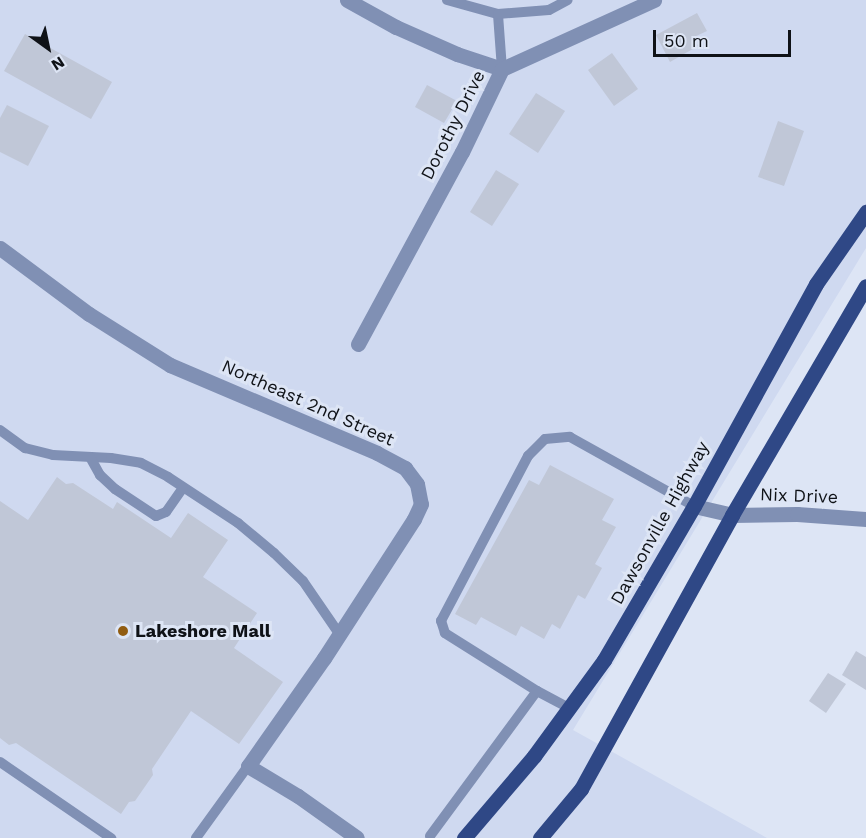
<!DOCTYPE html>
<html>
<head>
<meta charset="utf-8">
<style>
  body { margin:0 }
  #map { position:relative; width:866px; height:838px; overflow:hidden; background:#dde5f5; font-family:"Work Sans",sans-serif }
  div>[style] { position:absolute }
  .built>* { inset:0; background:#cfd9f0 }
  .building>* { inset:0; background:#c0c7d7 }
  .service>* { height:10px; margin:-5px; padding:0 5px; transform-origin:5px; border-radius:5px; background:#8090b4 }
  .minor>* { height:15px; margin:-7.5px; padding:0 7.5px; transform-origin:7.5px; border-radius:7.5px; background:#8090b4 }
  .primary>* { height:15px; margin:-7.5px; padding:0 7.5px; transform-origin:7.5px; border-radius:7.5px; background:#2f4886 }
  .dots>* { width:16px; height:16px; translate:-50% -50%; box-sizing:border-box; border:3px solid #dde5f5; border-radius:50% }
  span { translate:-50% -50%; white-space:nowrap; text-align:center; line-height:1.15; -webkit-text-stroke:6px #dde5f5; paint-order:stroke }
  .street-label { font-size:18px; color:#0f1217 }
  .poi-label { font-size:18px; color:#0f1217; font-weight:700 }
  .left { translate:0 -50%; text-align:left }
  .north { position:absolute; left:18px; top:18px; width:60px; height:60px; -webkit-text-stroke:4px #dde5f5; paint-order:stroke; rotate:147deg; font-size:16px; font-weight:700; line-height:24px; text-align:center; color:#0f1217 }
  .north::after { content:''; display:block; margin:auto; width:21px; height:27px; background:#0f1217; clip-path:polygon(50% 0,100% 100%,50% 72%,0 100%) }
  .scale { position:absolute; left:653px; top:30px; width:138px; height:27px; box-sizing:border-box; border:3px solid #0f1217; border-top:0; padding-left:8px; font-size:18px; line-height:21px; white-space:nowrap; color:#0f1217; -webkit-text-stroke:4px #dde5f5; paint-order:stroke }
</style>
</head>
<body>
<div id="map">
  <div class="built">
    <div style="clip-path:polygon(0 0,866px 0,866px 248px,573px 730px,767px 838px,0 838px)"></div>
  </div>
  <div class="building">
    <div style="clip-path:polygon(697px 13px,707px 31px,694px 37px,698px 46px,670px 62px,656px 35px)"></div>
    <div style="clip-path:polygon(25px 34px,112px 82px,91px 119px,4px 71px)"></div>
    <div style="clip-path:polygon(612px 53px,638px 89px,614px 106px,588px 70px)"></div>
    <div style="clip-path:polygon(427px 85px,457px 101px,444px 123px,415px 107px)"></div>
    <div style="clip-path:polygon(536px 93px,565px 111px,538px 153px,509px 134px)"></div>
    <div style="clip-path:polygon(7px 105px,49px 126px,28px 166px,0 152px,0 118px)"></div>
    <div style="clip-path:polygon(778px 121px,804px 131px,784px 186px,758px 177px)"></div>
    <div style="clip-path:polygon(496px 170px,519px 184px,492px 226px,470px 212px)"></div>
    <div style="clip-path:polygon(550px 465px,614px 499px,602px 520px,616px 527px,595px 564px,602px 568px,585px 599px,578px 595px,560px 629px,552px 624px,544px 639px,521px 626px,516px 636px,481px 617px,476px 625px,455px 614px,529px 480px,539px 485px)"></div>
    <div style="clip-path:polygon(57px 477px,66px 484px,73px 483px,113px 509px,117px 502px,171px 538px,188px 513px,228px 540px,203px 577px,257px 613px,234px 648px,283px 682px,239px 744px,191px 711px,152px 769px,153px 775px,135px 801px,129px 802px,121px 814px,16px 743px,9px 745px,0 738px,0 501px,28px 520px)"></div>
    <div style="clip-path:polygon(856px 651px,866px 657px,866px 690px,842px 675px)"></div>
    <div style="clip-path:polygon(828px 673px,846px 684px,826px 713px,809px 701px)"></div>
  </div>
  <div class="service">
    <div style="left:447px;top:0;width:53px;rotate:15.4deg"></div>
    <div style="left:502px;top:69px;width:55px;rotate:-94.2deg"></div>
    <div style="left:498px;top:14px;width:51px;rotate:-4.5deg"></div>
    <div style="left:549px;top:10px;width:21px;rotate:-28deg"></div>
    <div style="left:0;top:430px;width:31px;rotate:36deg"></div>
    <div style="left:25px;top:448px;width:29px;rotate:14deg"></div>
    <div style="left:53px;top:455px;width:58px;rotate:3deg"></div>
    <div style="left:111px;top:458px;width:30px;rotate:9deg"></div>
    <div style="left:141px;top:463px;width:30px;rotate:27deg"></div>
    <div style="left:168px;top:477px;width:84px;rotate:33.3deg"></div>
    <div style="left:238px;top:523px;width:47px;rotate:39.8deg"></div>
    <div style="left:274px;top:553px;width:40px;rotate:44deg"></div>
    <div style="left:303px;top:581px;width:65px;rotate:55.6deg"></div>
    <div style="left:90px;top:457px;width:21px;rotate:61deg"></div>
    <div style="left:100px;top:475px;width:21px;rotate:43deg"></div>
    <div style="left:115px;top:489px;width:49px;rotate:33.4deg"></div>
    <div style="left:156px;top:516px;width:11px;rotate:-22deg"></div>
    <div style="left:166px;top:512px;width:29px;rotate:-55deg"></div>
    <div style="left:537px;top:691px;width:109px;rotate:-147.8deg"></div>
    <div style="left:445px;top:633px;width:13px;rotate:-108deg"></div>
    <div style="left:441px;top:621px;width:187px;rotate:-62.2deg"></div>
    <div style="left:528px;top:456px;width:24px;rotate:-45deg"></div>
    <div style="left:545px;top:439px;width:25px;rotate:-5deg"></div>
    <div style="left:570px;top:437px;width:142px;rotate:29.1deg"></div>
    <div style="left:0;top:762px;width:135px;rotate:34.4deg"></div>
    <div style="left:430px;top:836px;width:180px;rotate:-53.6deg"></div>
    <div style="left:537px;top:691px;width:36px;rotate:28deg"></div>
    <div style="left:196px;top:838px;width:89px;rotate:-54.2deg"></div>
  </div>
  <div class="minor">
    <div style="left:347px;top:0;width:56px;rotate:28.9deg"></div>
    <div style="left:396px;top:27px;width:67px;rotate:23.9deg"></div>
    <div style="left:457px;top:54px;width:47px;rotate:18.4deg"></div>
    <div style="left:0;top:248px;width:111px;rotate:36.6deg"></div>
    <div style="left:89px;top:314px;width:96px;rotate:32.2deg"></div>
    <div style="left:170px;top:365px;width:225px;rotate:23deg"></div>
    <div style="left:377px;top:453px;width:32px;rotate:28deg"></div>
    <div style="left:405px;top:468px;width:20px;rotate:53deg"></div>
    <div style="left:417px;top:484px;width:20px;rotate:79deg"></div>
    <div style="left:421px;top:504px;width:17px;rotate:115deg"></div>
    <div style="left:414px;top:519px;width:166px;rotate:122.9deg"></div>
    <div style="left:324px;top:658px;width:132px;rotate:125.1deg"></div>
    <div style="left:248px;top:766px;width:58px;rotate:31deg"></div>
    <div style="left:298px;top:796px;width:72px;rotate:35.4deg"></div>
    <div style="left:358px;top:344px;width:218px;rotate:-61.6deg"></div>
    <div style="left:462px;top:152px;width:92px;rotate:-64.3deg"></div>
    <div style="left:502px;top:69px;width:167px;rotate:-24.4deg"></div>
    <div style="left:694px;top:506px;width:39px;rotate:13deg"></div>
    <div style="left:732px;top:515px;width:65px;rotate:-0.9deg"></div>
    <div style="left:797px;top:514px;width:69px;rotate:4.1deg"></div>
  </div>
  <div class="primary">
    <div style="left:464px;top:838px;width:108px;rotate:-49.5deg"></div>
    <div style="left:534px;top:756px;width:119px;rotate:-53.9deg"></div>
    <div style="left:604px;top:660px;width:178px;rotate:-59.7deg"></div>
    <div style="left:694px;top:506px;width:253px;rotate:-61.2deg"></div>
    <div style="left:816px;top:284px;width:88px;rotate:-55.2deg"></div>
    <div style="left:540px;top:838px;width:64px;rotate:-50.1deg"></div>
    <div style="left:581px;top:789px;width:313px;rotate:-61.1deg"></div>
    <div style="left:732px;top:515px;width:265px;rotate:-59.7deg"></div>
  </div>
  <div class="dots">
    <div style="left:123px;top:631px;background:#915c11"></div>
  </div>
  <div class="street-label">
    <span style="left:453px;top:125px;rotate:-63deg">Dorothy Drive</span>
    <span style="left:308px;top:403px;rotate:24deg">Northeast 2nd Street</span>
    <span style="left:799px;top:496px;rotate:2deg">Nix Drive</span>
    <span style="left:660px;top:523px;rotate:-61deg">Dawsonville Highway</span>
  </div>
  <div class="poi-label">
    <span class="left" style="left:135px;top:631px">Lakeshore Mall</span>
  </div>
  <div class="north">N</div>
  <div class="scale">50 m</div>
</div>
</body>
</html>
